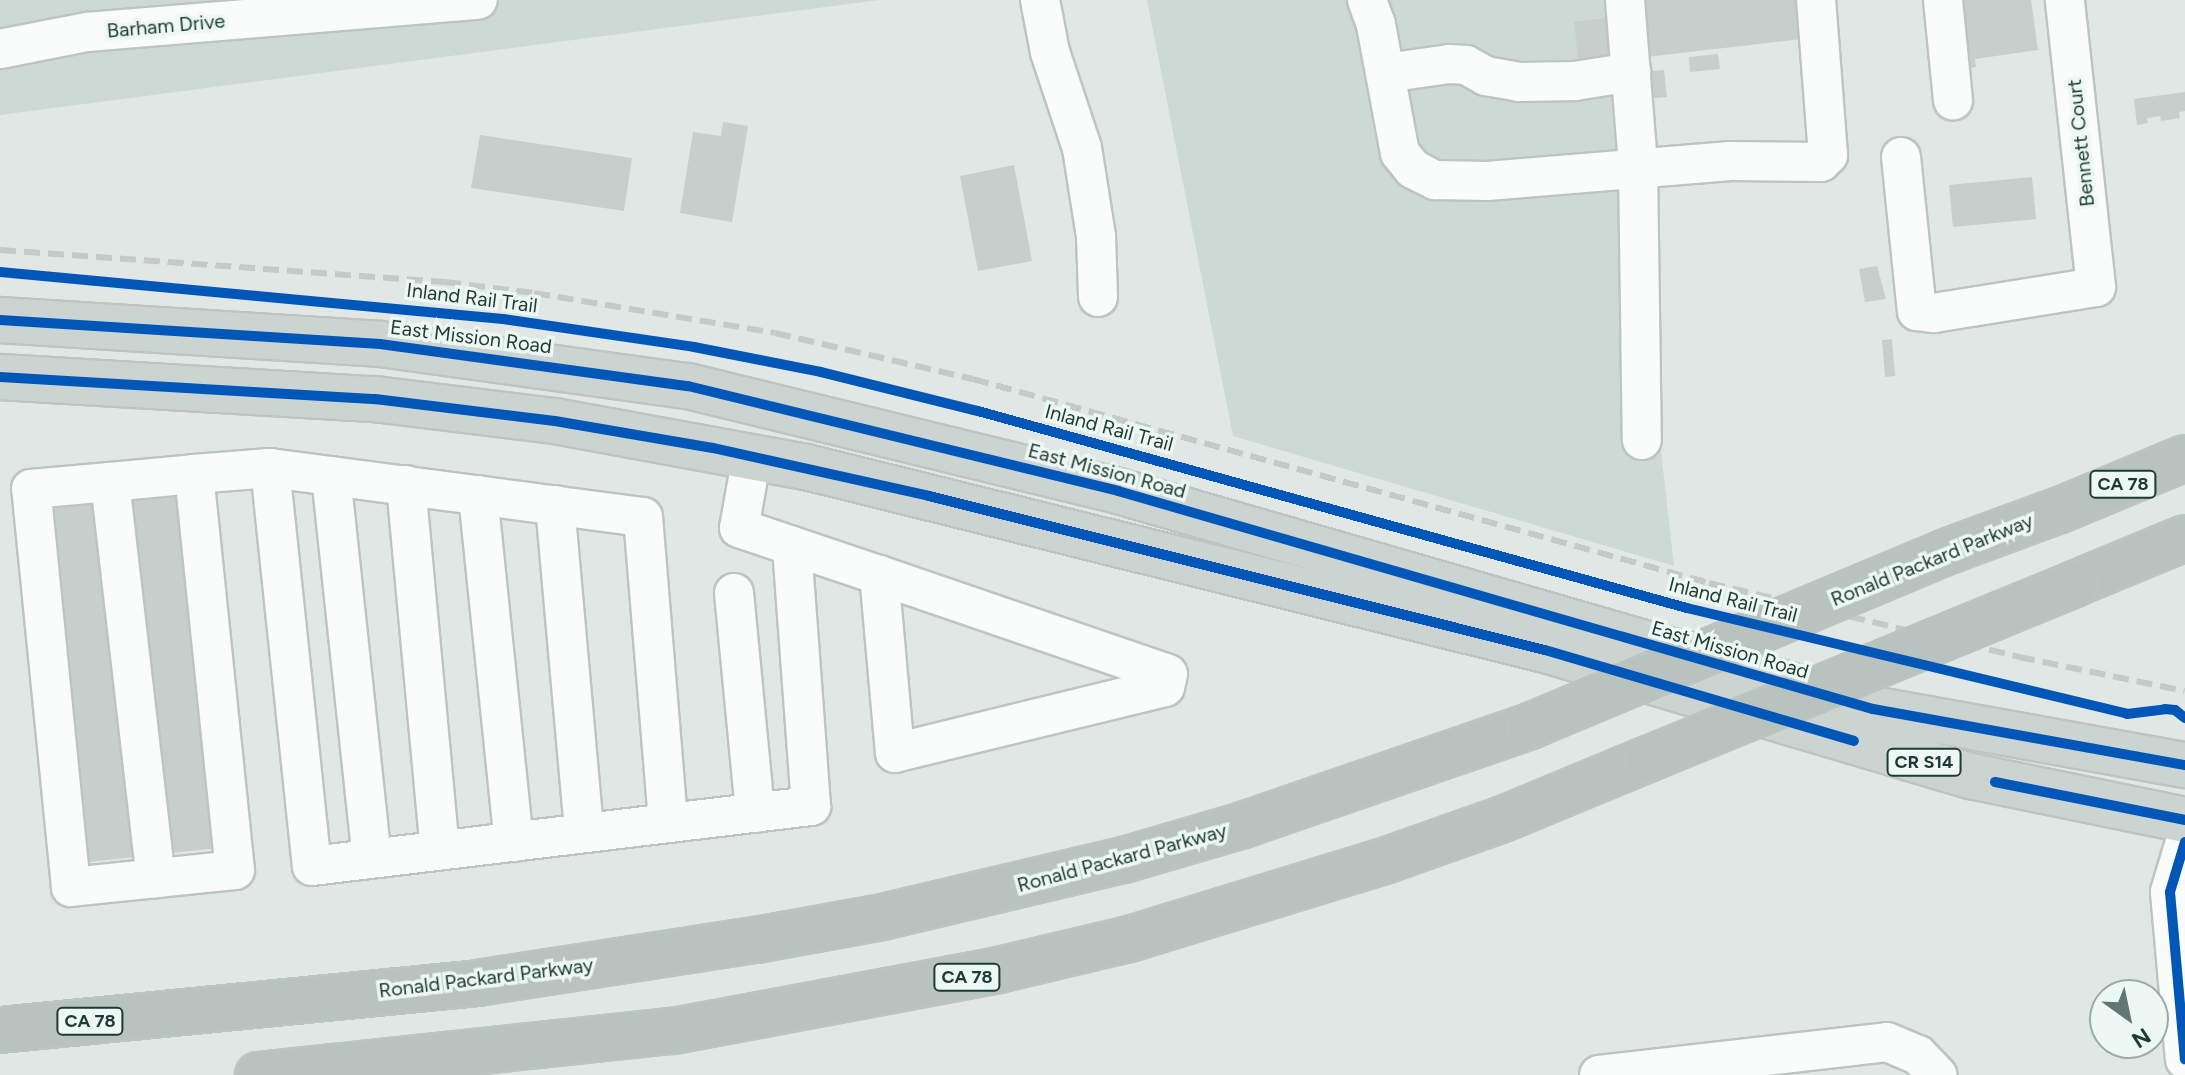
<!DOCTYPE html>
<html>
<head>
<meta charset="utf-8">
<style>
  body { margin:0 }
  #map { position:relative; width:2185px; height:1075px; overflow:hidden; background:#e0e7e4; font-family:Figtree,sans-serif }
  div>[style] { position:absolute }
  .built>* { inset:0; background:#cdd9d4 }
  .building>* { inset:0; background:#c7cecb }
  .roads { filter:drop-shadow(2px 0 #bdc4c1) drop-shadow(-2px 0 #bdc4c1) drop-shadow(0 2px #bdc4c1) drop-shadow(0 -2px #bdc4c1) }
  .minor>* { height:38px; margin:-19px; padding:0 19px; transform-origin:19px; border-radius:19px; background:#fafbfb }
  .major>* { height:44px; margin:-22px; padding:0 22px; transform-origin:22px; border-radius:22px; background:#ccd4d2 }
  .highway>* { height:44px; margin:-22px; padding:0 22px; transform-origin:22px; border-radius:22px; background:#b8c2bf }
  .rail>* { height:6px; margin-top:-3px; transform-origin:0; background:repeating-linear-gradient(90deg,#c5c9c8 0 16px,transparent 0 24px) }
  .bridges { filter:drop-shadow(2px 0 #bac4c1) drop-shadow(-2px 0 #bac4c1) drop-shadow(0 2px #bac4c1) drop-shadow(0 -2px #bac4c1) }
  .highway-bridge>* { height:44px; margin:-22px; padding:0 22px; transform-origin:22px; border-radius:22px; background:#b8c2bf }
  .cycleway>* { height:10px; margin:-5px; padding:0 5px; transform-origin:5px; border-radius:5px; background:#0057b8 }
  span { translate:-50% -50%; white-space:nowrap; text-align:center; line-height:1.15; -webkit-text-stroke:7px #edf7f3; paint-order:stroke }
  .shield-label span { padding:2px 6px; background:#edf7f3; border:2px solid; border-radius:6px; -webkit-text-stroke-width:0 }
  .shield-label { font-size:18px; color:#1e3a34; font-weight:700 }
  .street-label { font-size:20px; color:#1e3a34 }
  .north { position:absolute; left:2089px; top:979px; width:80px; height:80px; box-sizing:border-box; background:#edf7f3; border:2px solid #9aaba7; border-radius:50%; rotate:147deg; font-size:22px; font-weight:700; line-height:32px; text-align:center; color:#1e3a34 }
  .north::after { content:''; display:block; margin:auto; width:28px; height:36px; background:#627772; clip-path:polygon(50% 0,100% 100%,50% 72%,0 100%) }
</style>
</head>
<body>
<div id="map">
  <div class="built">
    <div style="clip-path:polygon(0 0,879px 0,0 115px)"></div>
    <div style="clip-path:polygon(1147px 0,1610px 0,1674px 566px,1233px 436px)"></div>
  </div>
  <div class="building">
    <div style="clip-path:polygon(1632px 0,1804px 0,1809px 38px,1638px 58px)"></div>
    <div style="clip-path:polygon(1959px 0,2031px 0,2038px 50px,1975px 59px,1976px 67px,1961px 70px)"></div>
    <div style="clip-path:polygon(1606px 18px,1611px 64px,1579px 68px,1574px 22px)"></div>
    <div style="clip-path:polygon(1718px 54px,1720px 69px,1690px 72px,1689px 57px)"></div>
    <div style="clip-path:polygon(1664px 70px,1667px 97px,1644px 99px,1641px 72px)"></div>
    <div style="clip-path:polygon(2185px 92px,2185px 111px,2179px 112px,2180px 118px,2161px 121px,2160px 116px,2147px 118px,2148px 123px,2137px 125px,2134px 99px)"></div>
    <div style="clip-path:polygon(723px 122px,748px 126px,732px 222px,680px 213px,693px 132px,721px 136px)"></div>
    <div style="clip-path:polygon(480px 135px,632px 158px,624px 211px,471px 188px)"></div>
    <div style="clip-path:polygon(1014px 165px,1032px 261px,978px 271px,960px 176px)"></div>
    <div style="clip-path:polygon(2032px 177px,2036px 219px,1953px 227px,1949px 185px)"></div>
    <div style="clip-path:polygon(1877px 266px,1886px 299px,1865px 302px,1859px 269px)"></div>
    <div style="clip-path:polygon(1892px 339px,1895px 376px,1885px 377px,1882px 340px)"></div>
    <div style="clip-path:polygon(184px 491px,218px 848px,162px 854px,128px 497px)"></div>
    <div style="clip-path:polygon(98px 502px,134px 857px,81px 863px,45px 507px)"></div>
  </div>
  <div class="roads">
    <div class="minor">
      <div style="left:1040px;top:0;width:53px;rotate:79.1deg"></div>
      <div style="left:1050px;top:52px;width:101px;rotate:71.6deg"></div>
      <div style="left:1082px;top:148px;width:89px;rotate:81deg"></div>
      <div style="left:1096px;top:236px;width:61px;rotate:88.1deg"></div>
      <div style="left:1367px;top:0;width:27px;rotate:70deg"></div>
      <div style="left:1376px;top:25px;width:130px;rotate:79.4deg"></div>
      <div style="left:1400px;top:153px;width:21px;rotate:51deg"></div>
      <div style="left:1413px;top:169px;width:25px;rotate:27deg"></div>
      <div style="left:1435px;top:180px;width:52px;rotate:1.1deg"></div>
      <div style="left:1487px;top:181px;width:244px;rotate:-4.7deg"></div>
      <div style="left:1730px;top:161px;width:91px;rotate:0.6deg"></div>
      <div style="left:1821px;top:162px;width:10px;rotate:-45deg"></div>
      <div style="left:1828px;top:155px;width:155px;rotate:-94.4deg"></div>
      <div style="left:1625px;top:0;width:167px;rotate:85.5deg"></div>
      <div style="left:1638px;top:166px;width:274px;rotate:89.2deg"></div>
      <div style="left:1943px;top:0;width:101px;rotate:84.3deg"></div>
      <div style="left:0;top:49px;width:89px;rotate:-11.1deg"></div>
      <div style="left:87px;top:32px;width:392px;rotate:-4.7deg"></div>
      <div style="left:1386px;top:73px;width:64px;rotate:-8.1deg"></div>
      <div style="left:1449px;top:64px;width:17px;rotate:3deg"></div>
      <div style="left:1466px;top:65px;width:23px;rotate:29deg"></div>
      <div style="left:1486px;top:76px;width:34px;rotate:10deg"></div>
      <div style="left:1519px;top:82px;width:56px;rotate:-1deg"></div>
      <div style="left:1575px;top:81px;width:57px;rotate:-9.1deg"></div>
      <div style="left:1901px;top:157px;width:155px;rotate:84.1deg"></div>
      <div style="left:1917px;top:311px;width:17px;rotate:7deg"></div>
      <div style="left:1934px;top:313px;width:164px;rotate:-9.1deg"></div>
      <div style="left:2096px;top:287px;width:289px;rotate:-96.2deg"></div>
      <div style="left:752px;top:456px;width:73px;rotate:100.2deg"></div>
      <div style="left:739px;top:528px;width:148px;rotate:18.6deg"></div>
      <div style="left:879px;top:575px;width:305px;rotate:18.9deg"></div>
      <div style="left:1168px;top:674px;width:13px;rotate:103deg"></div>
      <div style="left:1165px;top:687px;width:278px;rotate:166.3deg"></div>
      <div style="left:895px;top:753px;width:179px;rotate:-95.1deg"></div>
      <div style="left:270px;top:468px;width:400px;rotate:84deg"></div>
      <div style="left:312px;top:866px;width:503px;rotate:-6.86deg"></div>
      <div style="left:811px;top:806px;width:261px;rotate:-94.2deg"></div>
      <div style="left:194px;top:474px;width:398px;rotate:84.1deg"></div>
      <div style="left:235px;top:870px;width:165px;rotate:174.1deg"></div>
      <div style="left:71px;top:887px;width:400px;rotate:-95.7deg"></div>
      <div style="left:31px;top:489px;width:79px;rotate:-5.1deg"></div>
      <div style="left:110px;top:482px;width:84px;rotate:-5.4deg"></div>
      <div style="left:194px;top:474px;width:76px;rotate:-4.5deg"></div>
      <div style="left:270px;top:468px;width:376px;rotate:7.5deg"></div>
      <div style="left:643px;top:517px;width:307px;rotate:85.3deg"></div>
      <div style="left:331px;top:476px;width:384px;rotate:83.9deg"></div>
      <div style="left:110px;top:482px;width:399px;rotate:83.4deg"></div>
      <div style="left:406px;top:485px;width:367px;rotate:84.7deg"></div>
      <div style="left:478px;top:495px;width:349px;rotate:84.1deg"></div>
      <div style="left:555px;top:505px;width:329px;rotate:84.9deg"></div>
      <div style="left:734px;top:593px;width:221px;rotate:84.5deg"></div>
      <div style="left:2185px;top:842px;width:52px;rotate:106.7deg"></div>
      <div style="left:2170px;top:892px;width:168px;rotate:84.9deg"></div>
      <div style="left:1599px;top:1075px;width:290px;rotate:-6.5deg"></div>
      <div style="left:1887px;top:1042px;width:34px;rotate:23deg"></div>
      <div style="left:1918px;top:1055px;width:28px;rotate:46deg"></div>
    </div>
    <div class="major">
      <div style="left:0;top:320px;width:381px;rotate:3.6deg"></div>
      <div style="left:380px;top:344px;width:311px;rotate:7.8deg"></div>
      <div style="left:688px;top:386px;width:443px;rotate:13.7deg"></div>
      <div style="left:1118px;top:491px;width:786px;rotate:16.11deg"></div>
      <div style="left:1873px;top:709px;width:317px;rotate:10.2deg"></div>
      <div style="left:0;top:377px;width:376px;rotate:3.4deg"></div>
      <div style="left:375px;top:399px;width:181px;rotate:7deg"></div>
      <div style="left:555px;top:421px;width:255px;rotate:10.4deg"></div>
      <div style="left:806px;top:467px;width:761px;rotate:13.91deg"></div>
      <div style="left:1545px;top:650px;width:444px;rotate:16.5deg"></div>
      <div style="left:1971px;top:776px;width:218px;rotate:11.6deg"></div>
    </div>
    <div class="highway">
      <div style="left:1951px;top:550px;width:116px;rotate:-20.2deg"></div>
      <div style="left:2060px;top:510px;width:135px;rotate:-22.6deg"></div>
      <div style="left:2074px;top:584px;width:120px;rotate:-22.5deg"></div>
      <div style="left:0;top:1030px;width:479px;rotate:-5.6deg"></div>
      <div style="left:477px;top:983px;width:282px;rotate:-8.8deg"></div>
      <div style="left:756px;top:940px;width:128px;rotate:-10.3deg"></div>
      <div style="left:882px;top:917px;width:249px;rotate:-13.3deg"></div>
      <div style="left:1124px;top:860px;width:124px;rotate:-16.4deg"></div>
      <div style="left:1243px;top:825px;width:304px;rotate:-19deg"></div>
      <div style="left:258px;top:1075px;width:417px;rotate:-6.1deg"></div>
      <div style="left:673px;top:1031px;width:331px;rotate:-10.6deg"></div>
      <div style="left:998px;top:970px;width:135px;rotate:-13.3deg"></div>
      <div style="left:1129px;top:939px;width:270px;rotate:-17deg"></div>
      <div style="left:1387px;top:860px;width:123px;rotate:-19.5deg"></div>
      <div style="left:1503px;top:819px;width:157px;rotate:-22.5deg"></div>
    </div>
  </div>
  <div class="rail">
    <div style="left:0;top:250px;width:446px;rotate:4.1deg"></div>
    <div style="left:445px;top:282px;width:90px;rotate:7deg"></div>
    <div style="left:534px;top:293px;width:244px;rotate:9.4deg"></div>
    <div style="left:775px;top:333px;width:203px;rotate:13.1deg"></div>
    <div style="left:973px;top:379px;width:764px;rotate:15.49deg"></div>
    <div style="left:1709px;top:583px;width:319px;rotate:13.4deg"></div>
    <div style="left:2019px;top:657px;width:169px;rotate:11.6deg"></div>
  </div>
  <div class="bridges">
    <div class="highway-bridge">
      <div style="left:1530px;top:726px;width:456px;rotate:-22.7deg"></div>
      <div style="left:1648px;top:759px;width:461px;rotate:-22.3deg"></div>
    </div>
  </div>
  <div class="cycleway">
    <div style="left:0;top:272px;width:505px;rotate:5.34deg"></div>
    <div style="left:503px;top:319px;width:193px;rotate:8.3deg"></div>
    <div style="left:694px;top:347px;width:129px;rotate:11.1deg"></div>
    <div style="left:821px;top:372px;width:162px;rotate:14deg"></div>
    <div style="left:978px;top:411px;width:736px;rotate:15.53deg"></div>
    <div style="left:1687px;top:608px;width:453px;rotate:13.5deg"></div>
    <div style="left:2127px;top:714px;width:38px;rotate:-7deg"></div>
    <div style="left:2165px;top:709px;width:10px;rotate:6deg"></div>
    <div style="left:2175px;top:710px;width:13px;rotate:39deg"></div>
    <div style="left:0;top:320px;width:381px;rotate:3.6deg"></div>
    <div style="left:380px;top:344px;width:311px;rotate:7.8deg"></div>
    <div style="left:688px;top:386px;width:443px;rotate:13.7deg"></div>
    <div style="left:1118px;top:491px;width:786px;rotate:16.11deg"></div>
    <div style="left:1873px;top:709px;width:317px;rotate:10.2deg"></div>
    <div style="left:0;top:377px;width:376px;rotate:3.4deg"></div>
    <div style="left:375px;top:399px;width:181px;rotate:7deg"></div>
    <div style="left:555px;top:421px;width:160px;rotate:9.7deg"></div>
    <div style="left:713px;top:448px;width:221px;rotate:12.5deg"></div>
    <div style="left:929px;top:496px;width:635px;rotate:14.04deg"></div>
    <div style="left:1545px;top:650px;width:322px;rotate:16.4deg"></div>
    <div style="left:1995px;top:782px;width:194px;rotate:11.3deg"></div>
    <div style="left:2185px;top:842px;width:52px;rotate:106.7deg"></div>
    <div style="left:2170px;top:892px;width:168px;rotate:84.9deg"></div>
  </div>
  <div class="shield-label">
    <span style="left:2123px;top:484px">CA 78</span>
    <span style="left:1924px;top:762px">CR S14</span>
    <span style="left:967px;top:977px">CA 78</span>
    <span style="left:90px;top:1021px">CA 78</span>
  </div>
  <div class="street-label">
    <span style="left:166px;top:26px;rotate:-5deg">Barham Drive</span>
    <span style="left:2081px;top:143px;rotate:-96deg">Bennett Court</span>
    <span style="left:472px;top:298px;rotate:7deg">Inland Rail Trail</span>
    <span style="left:471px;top:337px;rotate:7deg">East Mission Road</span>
    <span style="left:1109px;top:428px;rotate:15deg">Inland Rail Trail</span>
    <span style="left:1107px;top:471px;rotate:15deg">East Mission Road</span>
    <span style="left:1932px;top:560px;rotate:-22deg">Ronald Packard Parkway</span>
    <span style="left:1733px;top:600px;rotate:14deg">Inland Rail Trail</span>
    <span style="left:1730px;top:650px;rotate:16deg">East Mission Road</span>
    <span style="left:1122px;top:858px;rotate:-15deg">Ronald Packard Parkway</span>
    <span style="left:486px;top:978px;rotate:-7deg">Ronald Packard Parkway</span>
  </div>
  <div class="north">N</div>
</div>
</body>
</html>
